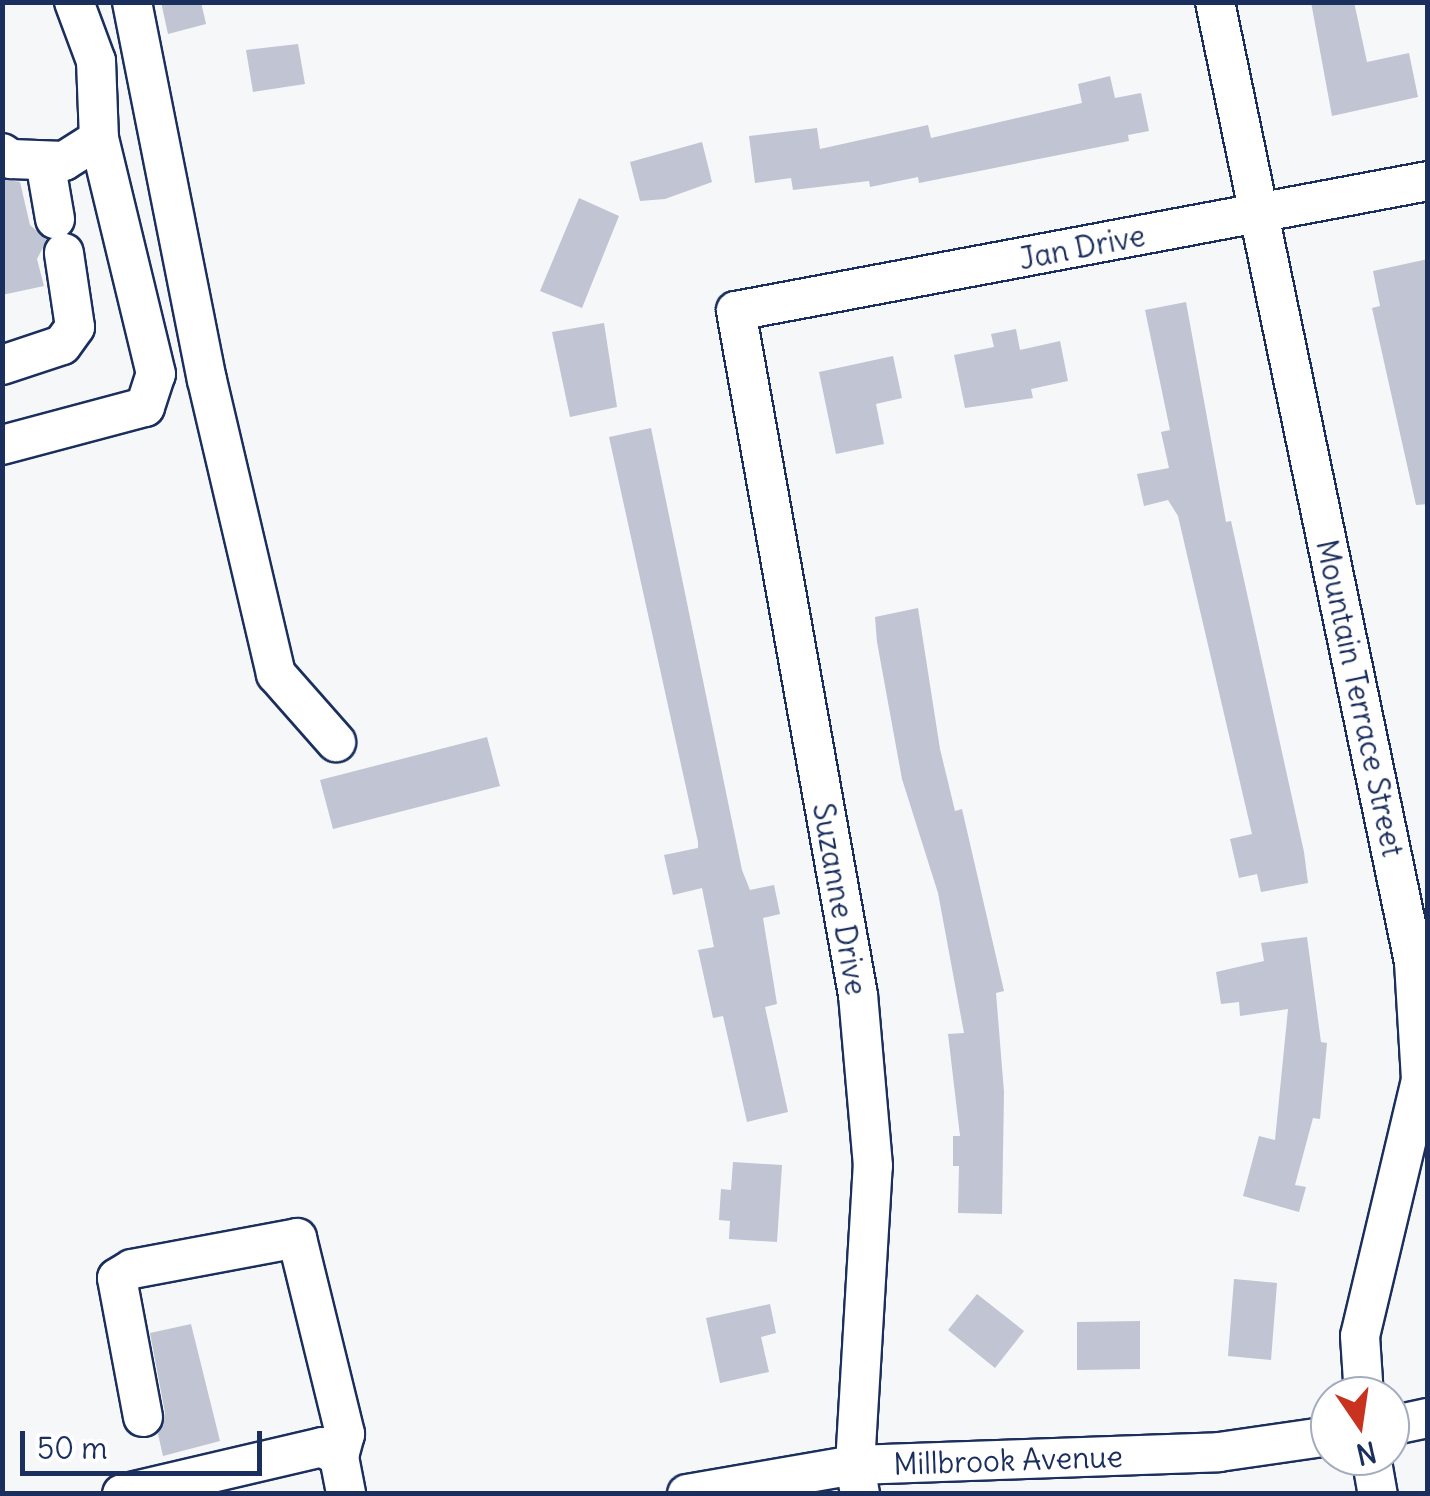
<!DOCTYPE html>
<html>
<head>
<meta charset="utf-8">
<style>
  body { margin:0 }
  #map { position:relative; width:1430px; height:1496px; overflow:hidden; background:#f6f7f9; font-family:Delius,sans-serif }
  div>[style] { position:absolute }
  .building>* { inset:0; background:#c0c4d3 }
  .roads { filter:drop-shadow(2px 0 #1b2f5e) drop-shadow(-2px 0 #1b2f5e) drop-shadow(0 2px #1b2f5e) drop-shadow(0 -2px #1b2f5e) }
  .minor>* { height:38px; margin:-19px; padding:0 19px; transform-origin:19px; border-radius:19px; background:#fff }
  span { translate:-50% -50%; white-space:nowrap; text-align:center; line-height:1.15; -webkit-text-stroke:8px #fff; paint-order:stroke }
  .street-label { font-size:30px; color:#1b2f5e }
  .frame { position:absolute; inset:0; border:5px solid #1b2f5e; pointer-events:none }
  .north { position:absolute; left:1310px; top:1376px; width:100px; height:100px; box-sizing:border-box; background:#fff; border:2px solid #a4acbf; border-radius:50%; rotate:167deg; font-size:28px; font-weight:700; line-height:40px; text-align:center; color:#1b2f5e }
  .north::after { content:''; display:block; margin:auto; width:35px; height:45px; background:#c8321e; clip-path:polygon(50% 0,100% 100%,50% 72%,0 100%) }
  .scale { position:absolute; left:20px; top:1431px; width:242px; height:45px; box-sizing:border-box; border:5px solid #1b2f5e; border-top:0; padding-left:12px; font-size:30px; line-height:35px; white-space:nowrap; color:#1b2f5e; -webkit-text-stroke:8px #fff; paint-order:stroke }
</style>
</head>
<body>
<div id="map">
  <div class="building">
    <div style="clip-path:polygon(161px 2px,201px 2px,206px 24px,168px 34px)"></div>
    <div style="clip-path:polygon(1311px 2px,1354px 2px,1367px 62px,1409px 53px,1418px 97px,1332px 116px)"></div>
    <div style="clip-path:polygon(298px 44px,305px 84px,253px 92px,246px 50px)"></div>
    <div style="clip-path:polygon(1110px 76px,1115px 98px,1141px 93px,1149px 131px,1128px 135px,1129px 141px,919px 183px,918px 177px,870px 187px,869px 181px,793px 190px,791px 178px,755px 183px,749px 136px,817px 128px,820px 149px,928px 125px,931px 138px,1082px 103px,1078px 84px)"></div>
    <div style="clip-path:polygon(702px 142px,712px 182px,665px 199px,640px 201px,630px 162px)"></div>
    <div style="clip-path:polygon(2px 179px,20px 182px,30px 225px,47px 240px,37px 259px,44px 286px,2px 295px)"></div>
    <div style="clip-path:polygon(579px 198px,619px 216px,582px 308px,540px 291px)"></div>
    <div style="clip-path:polygon(1428px 259px,1428px 504px,1416px 505px,1372px 308px,1380px 306px,1373px 271px)"></div>
    <div style="clip-path:polygon(1186px 302px,1226px 522px,1231px 521px,1304px 852px,1308px 883px,1261px 892px,1257px 874px,1239px 878px,1230px 839px,1252px 834px,1178px 516px,1168px 500px,1144px 506px,1137px 474px,1169px 468px,1161px 432px,1170px 430px,1145px 310px)"></div>
    <div style="clip-path:polygon(604px 323px,617px 407px,570px 417px,552px 332px)"></div>
    <div style="clip-path:polygon(1016px 329px,1020px 350px,1060px 341px,1068px 381px,1031px 389px,1033px 398px,965px 408px,954px 355px,994px 347px,991px 334px)"></div>
    <div style="clip-path:polygon(893px 356px,902px 398px,876px 404px,884px 444px,836px 454px,819px 372px)"></div>
    <div style="clip-path:polygon(651px 428px,742px 870px,750px 890px,774px 885px,780px 914px,763px 918px,777px 1004px,765px 1007px,788px 1112px,747px 1122px,723px 1016px,713px 1018px,698px 950px,714px 947px,702px 888px,673px 895px,664px 855px,698px 848px,698px 842px,609px 437px)"></div>
    <div style="clip-path:polygon(918px 608px,940px 749px,955px 811px,962px 809px,1004px 991px,996px 993px,1004px 1092px,1002px 1214px,958px 1213px,959px 1166px,953px 1166px,953px 1136px,960px 1136px,948px 1034px,964px 1033px,938px 893px,902px 779px,877px 642px,875px 617px)"></div>
    <div style="clip-path:polygon(487px 737px,500px 786px,333px 829px,320px 780px)"></div>
    <div style="clip-path:polygon(1307px 937px,1321px 1042px,1327px 1043px,1320px 1119px,1313px 1118px,1295px 1185px,1306px 1187px,1299px 1212px,1243px 1196px,1259px 1136px,1275px 1140px,1288px 1009px,1240px 1016px,1239px 1002px,1221px 1004px,1216px 972px,1264px 961px,1261px 943px)"></div>
    <div style="clip-path:polygon(733px 1162px,782px 1165px,777px 1242px,729px 1239px,730px 1221px,719px 1220px,721px 1189px,731px 1190px)"></div>
    <div style="clip-path:polygon(1234px 1279px,1277px 1283px,1271px 1360px,1228px 1356px)"></div>
    <div style="clip-path:polygon(977px 1294px,1024px 1331px,995px 1368px,948px 1330px)"></div>
    <div style="clip-path:polygon(770px 1304px,776px 1333px,761px 1337px,769px 1372px,720px 1383px,706px 1318px)"></div>
    <div style="clip-path:polygon(1140px 1321px,1140px 1369px,1077px 1370px,1077px 1322px)"></div>
    <div style="clip-path:polygon(191px 1324px,220px 1441px,163px 1456px,158px 1434px,165px 1413px,150px 1333px)"></div>
  </div>
  <div class="roads">
    <div class="minor">
      <div style="left:132px;top:2px;width:385px;rotate:78.8deg"></div>
      <div style="left:207px;top:380px;width:302px;rotate:76.8deg"></div>
      <div style="left:276px;top:674px;width:91px;rotate:48.6deg"></div>
      <div style="left:1215px;top:2px;width:980px;rotate:78.29deg"></div>
      <div style="left:1414px;top:962px;width:118px;rotate:86.6deg"></div>
      <div style="left:1421px;top:1080px;width:263px;rotate:103.4deg"></div>
      <div style="left:1360px;top:1336px;width:60px;rotate:86.2deg"></div>
      <div style="left:2px;top:153px;width:11px;rotate:34deg"></div>
      <div style="left:11px;top:159px;width:53px;rotate:2.2deg"></div>
      <div style="left:64px;top:161px;width:41px;rotate:-32.2deg"></div>
      <div style="left:99px;top:139px;width:78px;rotate:-92.2deg"></div>
      <div style="left:96px;top:61px;width:63px;rotate:-110.4deg"></div>
      <div style="left:45px;top:161px;width:59px;rotate:80.2deg"></div>
      <div style="left:2px;top:365px;width:63px;rotate:-18.4deg"></div>
      <div style="left:62px;top:345px;width:22px;rotate:-54deg"></div>
      <div style="left:75px;top:327px;width:75px;rotate:-98.5deg"></div>
      <div style="left:2px;top:445px;width:148px;rotate:-14.9deg"></div>
      <div style="left:145px;top:407px;width:35px;rotate:-72deg"></div>
      <div style="left:156px;top:374px;width:242px;rotate:-103.6deg"></div>
      <div style="left:143px;top:1417px;width:141px;rotate:-100.6deg"></div>
      <div style="left:117px;top:1278px;width:17px;rotate:-31deg"></div>
      <div style="left:132px;top:1269px;width:168px;rotate:-10.6deg"></div>
      <div style="left:297px;top:1238px;width:202px;rotate:76.2deg"></div>
      <div style="left:345px;top:1434px;width:24px;rotate:105deg"></div>
      <div style="left:1390px;top:1426px;width:39px;rotate:-12deg"></div>
      <div style="left:1371px;top:1456px;width:39px;rotate:80deg"></div>
      <div style="left:122px;top:1494px;width:205px;rotate:-13.2deg"></div>
      <div style="left:322px;top:1447px;width:20px;rotate:30deg"></div>
      <div style="left:339px;top:1457px;width:38px;rotate:79deg"></div>
      <div style="left:687px;top:1494px;width:170px;rotate:-9.8deg"></div>
      <div style="left:855px;top:1465px;width:364px;rotate:-2deg"></div>
      <div style="left:1219px;top:1452px;width:112px;rotate:-8.2deg"></div>
      <div style="left:860px;top:1494px;width:29px;rotate:-100deg"></div>
      <div style="left:855px;top:1465px;width:300px;rotate:-86.6deg"></div>
      <div style="left:873px;top:1166px;width:172px;rotate:-95deg"></div>
      <div style="left:858px;top:995px;width:695px;rotate:-100.11deg"></div>
      <div style="left:736px;top:311px;width:704px;rotate:-10.64deg"></div>
    </div>
  </div>
  <div class="street-label">
    <span style="left:1082px;top:247px;rotate:-11deg">Jan Drive</span>
    <span style="left:1360px;top:698px;rotate:78deg">Mountain Terrace Street</span>
    <span style="left:840px;top:899px;rotate:80deg">Suzanne Drive</span>
    <span style="left:1008px;top:1460px;rotate:-2deg">Millbrook Avenue</span>
  </div>
  <div class="frame"></div>
  <div class="north">N</div>
  <div class="scale">50 m</div>
</div>
</body>
</html>
